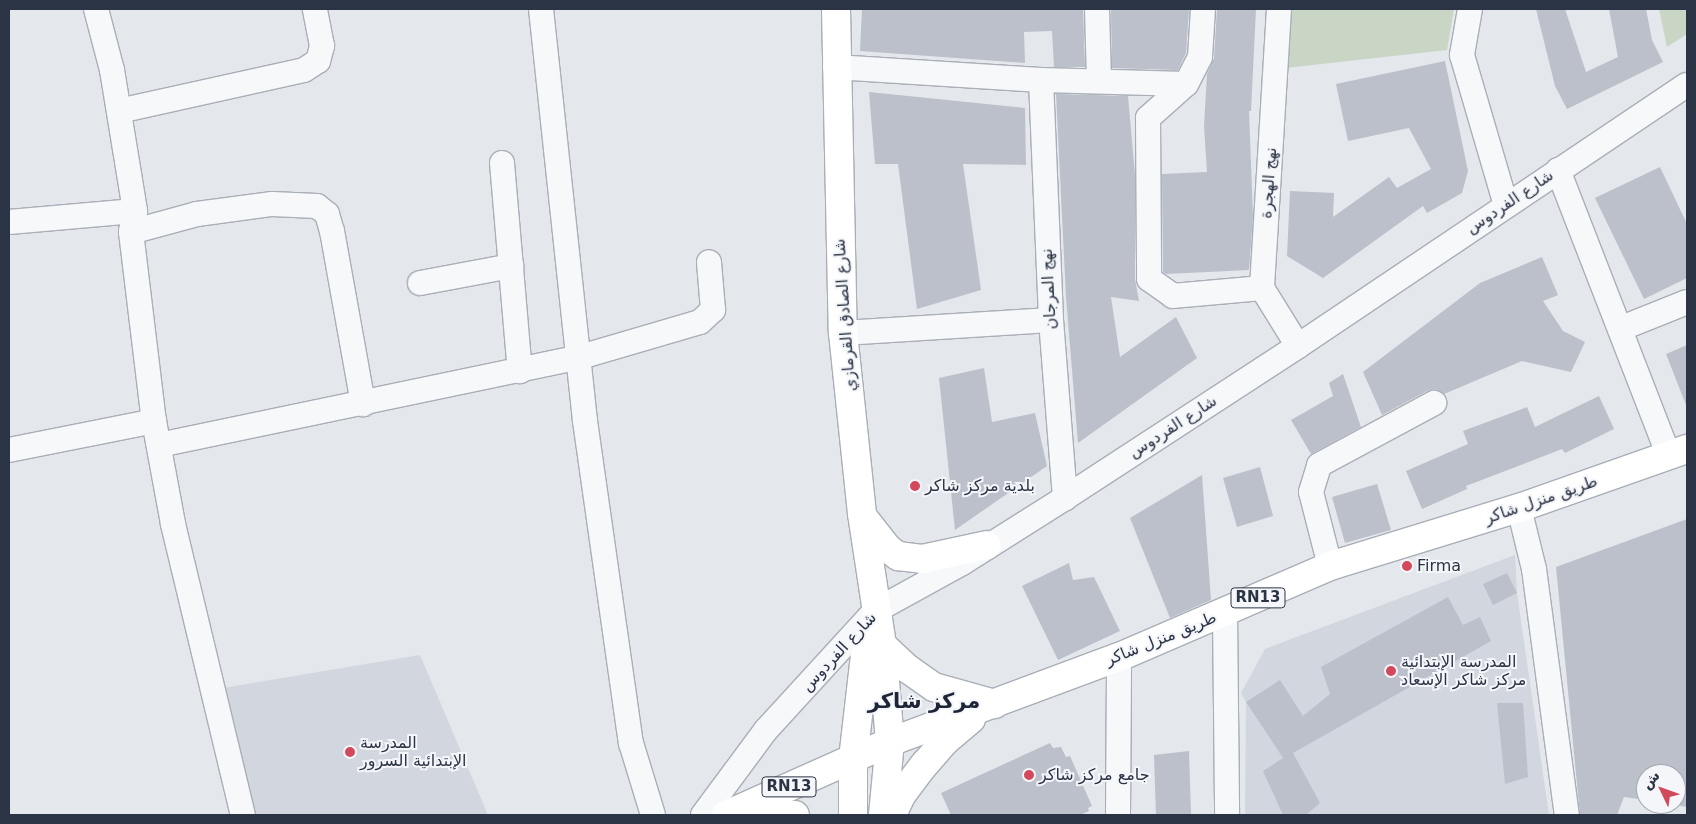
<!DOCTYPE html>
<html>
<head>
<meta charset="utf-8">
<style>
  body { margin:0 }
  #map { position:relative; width:1696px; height:824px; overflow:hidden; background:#e4e7ec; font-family:"DejaVu Sans",Cairo,sans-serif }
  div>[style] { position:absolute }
  .built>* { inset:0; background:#d2d6de }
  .green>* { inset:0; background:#c9d6c5 }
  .building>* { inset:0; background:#bbc0ca }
  .roads { filter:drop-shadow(1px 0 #a9aeb7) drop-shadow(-1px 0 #a9aeb7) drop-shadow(0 1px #a9aeb7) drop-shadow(0 -1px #a9aeb7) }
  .minor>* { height:24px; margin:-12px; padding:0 12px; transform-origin:12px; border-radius:12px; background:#f7f8fa }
  .major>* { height:28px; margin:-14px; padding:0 14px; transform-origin:14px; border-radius:14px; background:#fff }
  .dots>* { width:14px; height:14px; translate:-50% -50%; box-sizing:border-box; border:2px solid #f4f6f9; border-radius:50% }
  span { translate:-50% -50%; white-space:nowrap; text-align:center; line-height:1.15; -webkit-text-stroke:4px #f4f6f9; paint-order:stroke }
  .shield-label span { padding:1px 4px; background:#f4f6f9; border:1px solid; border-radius:4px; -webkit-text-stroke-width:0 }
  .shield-label { font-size:15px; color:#2b3445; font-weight:700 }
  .street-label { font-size:16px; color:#2b3445 }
  .poi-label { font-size:16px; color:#2b3445 }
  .left { translate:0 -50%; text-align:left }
  .district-label { font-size:21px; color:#1d2536; font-weight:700 }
  .frame { position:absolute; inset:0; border:10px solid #2b3445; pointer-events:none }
  .north { position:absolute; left:1636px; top:764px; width:50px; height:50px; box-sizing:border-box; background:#f4f6f9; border:1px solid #a4a8b1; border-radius:50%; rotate:312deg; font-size:14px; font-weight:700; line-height:20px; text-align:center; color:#2b3445 }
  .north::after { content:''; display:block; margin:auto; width:18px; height:22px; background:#d1495b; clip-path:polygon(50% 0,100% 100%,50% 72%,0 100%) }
</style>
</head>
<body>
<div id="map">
  <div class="built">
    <div style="clip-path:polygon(1515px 555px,1517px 593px,1549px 815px,1245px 815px,1246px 702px,1241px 693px,1265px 649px)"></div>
    <div style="clip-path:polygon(420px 655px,488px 815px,255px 815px,223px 688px)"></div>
  </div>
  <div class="green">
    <div style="clip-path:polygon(1290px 9px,1454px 9px,1447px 50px,1286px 68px)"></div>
    <div style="clip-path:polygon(1659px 9px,1687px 9px,1687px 34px,1667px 47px)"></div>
  </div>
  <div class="building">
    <div style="clip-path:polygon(862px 9px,1083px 9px,1085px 67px,1054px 67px,1052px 31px,1024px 32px,1025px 63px,860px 51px)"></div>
    <div style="clip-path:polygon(1111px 9px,1189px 9px,1186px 53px,1178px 70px,1112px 68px)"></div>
    <div style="clip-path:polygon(1217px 9px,1256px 9px,1251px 111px,1249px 111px,1253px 217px,1249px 270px,1166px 274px,1163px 272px,1162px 174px,1207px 172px,1204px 126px,1207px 74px,1214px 58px)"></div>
    <div style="clip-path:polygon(1536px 9px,1565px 9px,1586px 72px,1618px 57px,1609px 9px,1646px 9px,1652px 40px,1663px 62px,1567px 109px,1555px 86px)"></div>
    <div style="clip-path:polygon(1445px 61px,1468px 171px,1462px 193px,1427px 213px,1423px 206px,1323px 278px,1287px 256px,1290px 191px,1334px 193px,1333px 217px,1389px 177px,1397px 188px,1431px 169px,1409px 128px,1348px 141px,1336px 84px)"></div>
    <div style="clip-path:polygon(869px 92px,1025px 108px,1026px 165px,963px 164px,981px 290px,917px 309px,898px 164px,875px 164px)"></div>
    <div style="clip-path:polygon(1056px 94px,1128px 96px,1135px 175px,1135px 279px,1139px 301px,1111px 297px,1120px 357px,1176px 317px,1197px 358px,1078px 443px,1066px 297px)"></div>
    <div style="clip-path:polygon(1660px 167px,1687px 224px,1687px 278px,1644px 299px,1595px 198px)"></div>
    <div style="clip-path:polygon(1542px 257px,1558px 295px,1543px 301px,1563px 331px,1585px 342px,1571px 372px,1522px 361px,1444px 394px,1435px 389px,1427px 391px,1382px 415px,1363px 372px,1480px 283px)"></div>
    <div style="clip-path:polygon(1687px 345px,1687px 405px,1686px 405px,1666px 354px)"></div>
    <div style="clip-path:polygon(984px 368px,992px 422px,1035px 413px,1047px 466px,955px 530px,939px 378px)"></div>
    <div style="clip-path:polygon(1343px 374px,1361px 427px,1311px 454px,1291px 420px,1333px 396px,1329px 383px)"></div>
    <div style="clip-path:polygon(1599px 396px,1614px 429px,1565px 453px,1562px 449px,1466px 486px,1467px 489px,1422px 509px,1406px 471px,1468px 444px,1463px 431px,1527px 407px,1535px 427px)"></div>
    <div style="clip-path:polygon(1260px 467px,1273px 516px,1237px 527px,1223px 478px)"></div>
    <div style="clip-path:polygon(1202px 475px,1211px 600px,1170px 618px,1130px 518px)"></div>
    <div style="clip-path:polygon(1377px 484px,1391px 530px,1345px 543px,1332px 497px)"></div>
    <div style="clip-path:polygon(1687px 519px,1687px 807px,1670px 804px,1676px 804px,1676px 774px,1646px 774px,1646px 800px,1624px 797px,1617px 815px,1580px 815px,1556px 567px)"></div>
    <div style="clip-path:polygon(1069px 563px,1073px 580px,1094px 577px,1120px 631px,1058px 660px,1022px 586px)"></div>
    <div style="clip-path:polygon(1507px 573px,1517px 593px,1493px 605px,1483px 584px)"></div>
    <div style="clip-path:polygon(1448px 597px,1463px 625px,1480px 617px,1491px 641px,1293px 753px,1320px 803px,1306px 815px,1283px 815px,1263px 771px,1283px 758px,1246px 702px,1280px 680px,1303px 716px,1330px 694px,1321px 667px)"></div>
    <div style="clip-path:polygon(1497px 703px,1523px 703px,1528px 777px,1505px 784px)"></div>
    <div style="clip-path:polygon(1050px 743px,1053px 748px,1061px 747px,1066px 757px,1070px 756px,1092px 806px,1088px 808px,1089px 811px,1080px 815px,951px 815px,941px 793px)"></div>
    <div style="clip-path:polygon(1189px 751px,1191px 815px,1156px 815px,1154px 755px)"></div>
  </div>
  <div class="roads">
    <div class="minor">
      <div style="left:96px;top:9px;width:63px;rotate:75.3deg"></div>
      <div style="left:112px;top:70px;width:143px;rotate:80.7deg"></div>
      <div style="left:135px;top:211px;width:21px;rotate:101deg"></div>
      <div style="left:131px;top:232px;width:190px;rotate:83.1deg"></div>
      <div style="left:154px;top:421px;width:105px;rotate:79.5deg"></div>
      <div style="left:173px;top:524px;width:299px;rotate:76.5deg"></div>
      <div style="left:541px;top:9px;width:414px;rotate:83.9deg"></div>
      <div style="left:585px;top:421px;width:325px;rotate:81.9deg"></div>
      <div style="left:631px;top:743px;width:75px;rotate:73deg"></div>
      <div style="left:1097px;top:9px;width:71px;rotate:88.4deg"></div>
      <div style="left:1203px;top:9px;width:48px;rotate:93.6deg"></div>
      <div style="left:1200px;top:57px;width:30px;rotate:117deg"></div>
      <div style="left:1186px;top:84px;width:51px;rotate:138.2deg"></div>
      <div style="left:1148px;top:118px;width:161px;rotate:89.6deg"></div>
      <div style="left:1149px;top:279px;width:29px;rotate:35deg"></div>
      <div style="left:1173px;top:296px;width:89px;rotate:-5.1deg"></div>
      <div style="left:1279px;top:9px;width:280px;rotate:93.5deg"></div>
      <div style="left:1262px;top:288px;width:68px;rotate:58.2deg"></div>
      <div style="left:1470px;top:9px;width:47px;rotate:99.9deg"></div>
      <div style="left:1462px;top:55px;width:156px;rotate:73.7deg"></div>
      <div style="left:835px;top:67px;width:206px;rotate:3.6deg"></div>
      <div style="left:1041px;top:80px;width:145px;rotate:1.6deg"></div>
      <div style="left:1041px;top:80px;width:240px;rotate:87.6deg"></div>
      <div style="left:1051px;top:320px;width:179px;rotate:85.5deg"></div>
      <div style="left:119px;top:111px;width:189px;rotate:-12.5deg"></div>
      <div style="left:304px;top:70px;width:17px;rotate:-33deg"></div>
      <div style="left:318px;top:61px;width:16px;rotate:-75deg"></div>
      <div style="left:322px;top:46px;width:38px;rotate:-101deg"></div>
      <div style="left:502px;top:163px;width:209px;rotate:85.1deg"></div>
      <div style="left:1558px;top:170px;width:307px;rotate:68.8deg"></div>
      <div style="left:9px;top:222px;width:126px;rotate:-5deg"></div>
      <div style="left:131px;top:232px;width:68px;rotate:-15.3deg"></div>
      <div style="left:197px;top:214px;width:76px;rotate:-7.6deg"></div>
      <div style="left:272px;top:204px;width:45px;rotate:2.5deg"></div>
      <div style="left:317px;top:206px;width:13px;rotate:39deg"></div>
      <div style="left:327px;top:214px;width:18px;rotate:74deg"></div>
      <div style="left:332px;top:231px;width:176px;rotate:79.8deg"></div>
      <div style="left:420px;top:283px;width:93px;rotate:-10.6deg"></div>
      <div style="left:1622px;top:328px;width:70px;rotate:-21.8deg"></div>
      <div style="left:843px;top:333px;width:208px;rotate:-3.6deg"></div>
      <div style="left:159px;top:445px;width:427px;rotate:-11.8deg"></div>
      <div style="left:577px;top:358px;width:128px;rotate:-16.3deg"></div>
      <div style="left:700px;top:322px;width:18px;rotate:-43deg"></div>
      <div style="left:713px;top:310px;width:48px;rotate:-94.8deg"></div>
      <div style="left:9px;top:450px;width:148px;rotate:-11.3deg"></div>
      <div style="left:1519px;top:508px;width:63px;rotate:76.2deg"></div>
      <div style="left:1534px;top:569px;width:248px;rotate:82.4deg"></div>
      <div style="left:1330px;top:566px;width:76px;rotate:-104.4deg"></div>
      <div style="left:1311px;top:492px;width:28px;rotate:-73deg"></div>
      <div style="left:1319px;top:465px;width:131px;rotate:-28.3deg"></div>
      <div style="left:1225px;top:613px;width:202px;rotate:89.4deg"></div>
      <div style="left:703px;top:815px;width:106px;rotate:-53.5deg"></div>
      <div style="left:766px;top:730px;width:161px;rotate:-47.5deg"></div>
      <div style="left:875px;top:611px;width:99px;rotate:-28.9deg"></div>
      <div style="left:962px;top:563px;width:122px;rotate:-32.3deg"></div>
      <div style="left:1065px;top:498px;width:278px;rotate:-33.1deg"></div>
      <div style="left:1298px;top:346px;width:468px;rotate:-33.9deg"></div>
      <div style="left:1118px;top:815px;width:158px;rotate:-89.6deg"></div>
    </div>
    <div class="major">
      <div style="left:836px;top:9px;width:324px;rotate:88.8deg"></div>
      <div style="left:843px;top:333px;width:182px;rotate:84deg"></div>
      <div style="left:862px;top:514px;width:133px;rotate:81.3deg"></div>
      <div style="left:882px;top:645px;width:97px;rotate:85.3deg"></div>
      <div style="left:890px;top:742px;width:73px;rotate:95.5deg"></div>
      <div style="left:863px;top:517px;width:39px;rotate:52deg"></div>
      <div style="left:887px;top:548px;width:14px;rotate:36deg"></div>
      <div style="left:898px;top:556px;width:24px;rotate:7deg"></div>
      <div style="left:922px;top:559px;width:66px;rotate:-12.2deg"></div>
      <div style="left:882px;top:645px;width:35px;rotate:43deg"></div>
      <div style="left:908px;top:669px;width:32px;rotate:35deg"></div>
      <div style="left:934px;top:687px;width:63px;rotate:15.6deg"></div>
      <div style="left:743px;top:812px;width:52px;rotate:3.3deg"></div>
      <div style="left:726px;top:815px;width:180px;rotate:-24deg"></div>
      <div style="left:890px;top:742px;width:244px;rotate:-20.4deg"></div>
      <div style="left:1119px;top:657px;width:230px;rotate:-23.3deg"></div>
      <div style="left:1330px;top:566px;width:198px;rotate:-17.1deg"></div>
      <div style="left:1519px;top:508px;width:178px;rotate:-19.4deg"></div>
      <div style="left:853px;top:815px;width:56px;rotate:-90deg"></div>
      <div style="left:853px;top:759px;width:105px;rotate:-83.4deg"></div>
      <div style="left:865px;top:655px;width:34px;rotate:-73deg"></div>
      <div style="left:892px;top:815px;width:23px;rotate:-65deg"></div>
      <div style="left:902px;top:794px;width:38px;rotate:-53deg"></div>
      <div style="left:925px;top:764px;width:30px;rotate:-49deg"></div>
      <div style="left:945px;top:741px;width:34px;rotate:-40deg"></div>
    </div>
  </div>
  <div class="dots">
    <div style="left:915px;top:486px;background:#d1495b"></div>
    <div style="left:1407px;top:566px;background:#d1495b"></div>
    <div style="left:1391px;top:671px;background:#d1495b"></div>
    <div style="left:350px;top:752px;background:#d1495b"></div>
    <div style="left:1029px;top:775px;background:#d1495b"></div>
  </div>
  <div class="shield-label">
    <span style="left:1258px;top:598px">RN13</span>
    <span style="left:789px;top:787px">RN13</span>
  </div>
  <div class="street-label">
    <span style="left:1269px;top:183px;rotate:-86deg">نهج الهجرة</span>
    <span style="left:1510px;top:202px;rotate:-34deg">شارع الفردوس</span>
    <span style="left:1049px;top:289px;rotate:-93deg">نهج المرجان</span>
    <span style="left:845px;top:315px;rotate:-94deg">شارع الصادق القرمازي</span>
    <span style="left:1173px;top:427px;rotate:-33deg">شارع الفردوس</span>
    <span style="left:1541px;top:500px;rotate:-19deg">طريق منزل شاكر</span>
    <span style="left:1161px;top:639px;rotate:-22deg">طريق منزل شاكر</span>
    <span style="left:839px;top:652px;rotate:-47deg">شارع الفردوس</span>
  </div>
  <div class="poi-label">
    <span class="left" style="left:925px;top:486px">بلدية مركز شاكر</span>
    <span class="left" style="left:1417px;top:566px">Firma</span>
    <span class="left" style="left:1401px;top:671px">المدرسة الإبتدائية<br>مركز شاكر الإسعاد</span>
    <span class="left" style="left:360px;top:752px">المدرسة<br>الإبتدائية السرور</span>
    <span class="left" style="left:1039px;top:775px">جامع مركز شاكر</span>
  </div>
  <div class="district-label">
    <span style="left:924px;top:701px">مركز شاكر</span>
  </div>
  <div class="frame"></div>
  <div class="north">ش</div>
</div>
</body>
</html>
